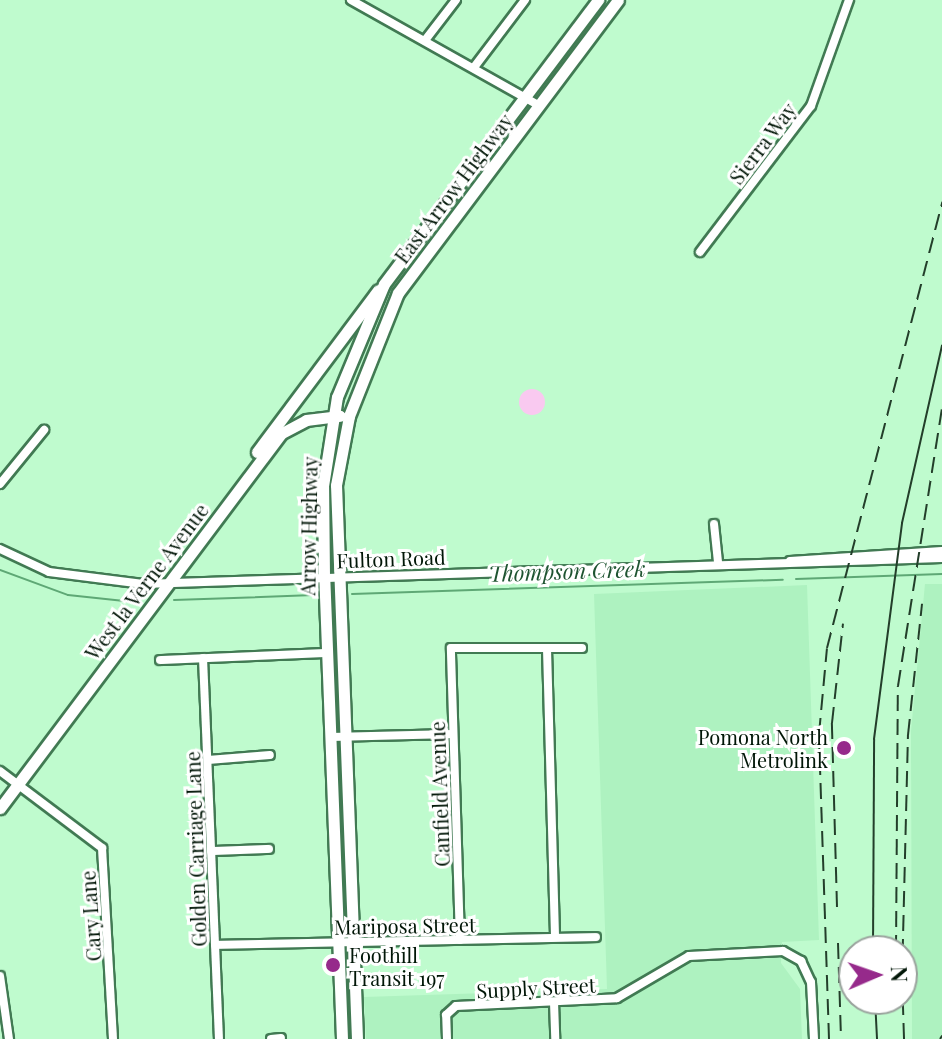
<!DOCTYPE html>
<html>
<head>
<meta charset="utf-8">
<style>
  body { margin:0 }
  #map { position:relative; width:942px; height:1039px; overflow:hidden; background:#bffbce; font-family:"Playfair Display",serif }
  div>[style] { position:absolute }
  .built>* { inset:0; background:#aef2c0 }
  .green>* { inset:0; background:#f9c9f0 }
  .round { border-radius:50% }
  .stream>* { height:2px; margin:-1px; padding:0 1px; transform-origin:1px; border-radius:1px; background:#5ea875 }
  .roads { filter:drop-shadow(2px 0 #417a53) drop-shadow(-2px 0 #417a53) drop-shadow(0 2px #417a53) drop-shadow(0 -2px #417a53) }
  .minor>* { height:8px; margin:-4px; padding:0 4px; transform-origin:4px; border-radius:4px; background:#fff }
  .major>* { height:11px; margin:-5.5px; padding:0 5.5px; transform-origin:5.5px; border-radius:5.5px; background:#fff }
  .tram>* { height:2px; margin:-1px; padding:0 1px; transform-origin:1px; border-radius:1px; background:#233e2a }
  .rail>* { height:2px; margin-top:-1px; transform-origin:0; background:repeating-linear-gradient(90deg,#233e2a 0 16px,transparent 0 24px) }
  .dots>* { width:22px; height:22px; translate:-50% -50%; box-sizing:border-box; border:4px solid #fff; border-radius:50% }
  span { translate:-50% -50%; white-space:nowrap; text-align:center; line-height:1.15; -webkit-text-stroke:6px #fff; paint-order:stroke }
  .street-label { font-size:20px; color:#011607 }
  .poi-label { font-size:20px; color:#011607 }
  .right { translate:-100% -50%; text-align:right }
  .left { translate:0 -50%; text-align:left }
  .water-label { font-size:22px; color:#1e5431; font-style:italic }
  .north { position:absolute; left:838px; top:935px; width:80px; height:80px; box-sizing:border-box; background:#fff; border:2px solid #99a29c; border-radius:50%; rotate:88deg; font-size:22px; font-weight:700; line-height:32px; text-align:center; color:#011607 }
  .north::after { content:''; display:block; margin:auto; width:28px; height:36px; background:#962a8b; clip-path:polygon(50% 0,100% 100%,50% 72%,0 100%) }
</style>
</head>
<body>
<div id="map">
  <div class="built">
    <div style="clip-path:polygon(925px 584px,942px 584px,942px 1039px,912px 1039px,911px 731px)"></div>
    <div style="clip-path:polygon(807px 585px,819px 940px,782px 942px,781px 963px,800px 989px,802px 1039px,366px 1039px,364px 997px,607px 989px,594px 594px)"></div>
  </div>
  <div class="green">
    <div class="round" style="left:519px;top:389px;width:26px;height:26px"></div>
  </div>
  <div class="stream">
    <div style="left:0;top:570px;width:72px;rotate:20.2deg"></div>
    <div style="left:68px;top:595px;width:66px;rotate:6.1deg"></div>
    <div style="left:796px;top:579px;width:146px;rotate:-2deg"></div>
    <div style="left:352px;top:594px;width:431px;rotate:-1.9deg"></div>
    <div style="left:174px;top:600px;width:140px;rotate:-2deg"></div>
  </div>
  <div class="roads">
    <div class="minor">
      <div style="left:351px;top:0;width:214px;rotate:29.3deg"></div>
      <div style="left:426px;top:39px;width:49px;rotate:-52.4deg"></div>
      <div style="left:475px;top:66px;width:83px;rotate:-52.9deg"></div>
      <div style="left:700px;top:252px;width:183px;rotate:-52.8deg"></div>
      <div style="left:811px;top:106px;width:113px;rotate:-70.3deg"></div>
      <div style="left:0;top:484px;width:70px;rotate:-50.8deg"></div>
      <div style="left:714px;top:524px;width:39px;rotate:84deg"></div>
      <div style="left:0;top:549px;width:54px;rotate:25.1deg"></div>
      <div style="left:49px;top:572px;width:95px;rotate:7.3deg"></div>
      <div style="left:143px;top:584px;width:799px;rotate:-1.86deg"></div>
      <div style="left:790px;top:561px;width:152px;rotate:-3.8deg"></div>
      <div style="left:547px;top:649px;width:288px;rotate:88.4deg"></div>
      <div style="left:203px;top:658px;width:381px;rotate:87.6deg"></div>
      <div style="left:160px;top:660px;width:167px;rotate:-2.4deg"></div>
      <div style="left:331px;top:737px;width:122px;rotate:-1.4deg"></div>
      <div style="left:208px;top:760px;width:62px;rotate:-4.6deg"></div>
      <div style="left:0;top:771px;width:128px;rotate:37deg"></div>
      <div style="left:102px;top:848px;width:191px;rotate:86.7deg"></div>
      <div style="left:211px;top:851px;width:58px;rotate:-2deg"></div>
      <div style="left:460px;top:940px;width:292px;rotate:-91.8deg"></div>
      <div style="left:451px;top:648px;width:131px"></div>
      <div style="left:215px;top:945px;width:381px;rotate:-1.2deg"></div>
      <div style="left:0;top:976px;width:64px;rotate:81.9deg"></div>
      <div style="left:554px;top:1002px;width:37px;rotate:88deg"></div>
      <div style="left:271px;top:1039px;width:10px;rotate:-6deg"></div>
      <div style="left:447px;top:1039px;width:24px;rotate:-92deg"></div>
      <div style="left:446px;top:1015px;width:13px;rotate:-42deg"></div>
      <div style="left:456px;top:1006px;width:161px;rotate:-2.8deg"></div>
      <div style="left:617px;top:998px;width:83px;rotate:-30.3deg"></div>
      <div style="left:689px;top:956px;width:94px;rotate:-3deg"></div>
      <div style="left:783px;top:951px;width:21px;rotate:29deg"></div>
      <div style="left:801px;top:961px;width:23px;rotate:65deg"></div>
      <div style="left:811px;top:982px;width:57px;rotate:87deg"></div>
    </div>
    <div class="major">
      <div style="left:257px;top:452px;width:202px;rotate:-53.2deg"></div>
      <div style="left:0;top:808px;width:469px;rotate:-53.1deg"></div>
      <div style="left:282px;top:433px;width:27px;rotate:-28deg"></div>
      <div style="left:306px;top:420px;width:34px;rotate:-7deg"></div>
      <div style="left:342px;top:1039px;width:463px;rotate:-92.2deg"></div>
      <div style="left:324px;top:576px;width:90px;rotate:-90.6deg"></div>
      <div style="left:323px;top:486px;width:90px;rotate:-81.1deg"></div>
      <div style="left:337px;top:397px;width:122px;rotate:-67.4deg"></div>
      <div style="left:384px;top:284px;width:356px;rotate:-53deg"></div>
      <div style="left:357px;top:1039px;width:554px;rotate:-92.17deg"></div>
      <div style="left:336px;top:485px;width:70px;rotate:-79.3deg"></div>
      <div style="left:349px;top:416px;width:132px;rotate:-68.3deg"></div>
      <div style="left:398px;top:293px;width:366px;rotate:-53.1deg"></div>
    </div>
  </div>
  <div class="tram">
    <div style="left:873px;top:951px;width:212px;rotate:-89.7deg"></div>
    <div style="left:874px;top:739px;width:218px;rotate:-82.6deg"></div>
    <div style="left:902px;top:523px;width:182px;rotate:-77.3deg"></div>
    <div style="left:875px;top:999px;width:40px;rotate:87.1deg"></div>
  </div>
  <div class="rail">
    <div style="left:837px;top:907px;width:184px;rotate:-91.6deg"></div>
    <div style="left:832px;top:723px;width:100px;rotate:-83.7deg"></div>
    <div style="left:838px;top:943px;width:96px;rotate:88.2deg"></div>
    <div style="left:896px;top:951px;width:265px;rotate:-89.6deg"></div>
    <div style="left:898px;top:686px;width:280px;rotate:-81deg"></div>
    <div style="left:902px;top:975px;width:64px;rotate:88.2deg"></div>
    <div style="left:902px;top:979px;width:244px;rotate:-88.6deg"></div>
    <div style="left:908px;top:735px;width:132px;rotate:-83.9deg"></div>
    <div style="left:829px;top:1039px;width:305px;rotate:-91.9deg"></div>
    <div style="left:819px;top:734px;width:86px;rotate:-84.7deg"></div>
    <div style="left:827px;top:648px;width:461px;rotate:-75.5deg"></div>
    <div style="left:940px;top:1039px;width:4px;rotate:-56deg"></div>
  </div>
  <div class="dots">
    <div style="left:844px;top:748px;background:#962a8b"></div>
    <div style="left:333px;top:965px;background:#962a8b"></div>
  </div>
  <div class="street-label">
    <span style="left:762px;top:143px;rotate:-53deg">Sierra Way</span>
    <span style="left:453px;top:188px;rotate:-53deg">East Arrow Highway</span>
    <span style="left:308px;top:526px;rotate:-89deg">Arrow Highway</span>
    <span style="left:391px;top:558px;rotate:-2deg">Fulton Road</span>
    <span style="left:146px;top:581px;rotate:-53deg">West la Verne Avenue</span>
    <span style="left:439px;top:794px;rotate:-92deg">Canfield Avenue</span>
    <span style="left:195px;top:849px;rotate:-92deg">Golden Carriage Lane</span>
    <span style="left:90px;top:916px;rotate:-94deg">Cary Lane</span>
    <span style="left:405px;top:925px;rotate:-1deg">Mariposa Street</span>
    <span style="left:536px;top:987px;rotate:-3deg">Supply Street</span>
  </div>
  <div class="poi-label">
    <span class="right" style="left:828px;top:748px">Pomona North<br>Metrolink</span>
    <span class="left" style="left:349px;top:966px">Foothill<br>Transit 197</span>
  </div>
  <div class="water-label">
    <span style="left:567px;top:571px;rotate:-2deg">Thompson Creek</span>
  </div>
  <div class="north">N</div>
</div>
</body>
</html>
